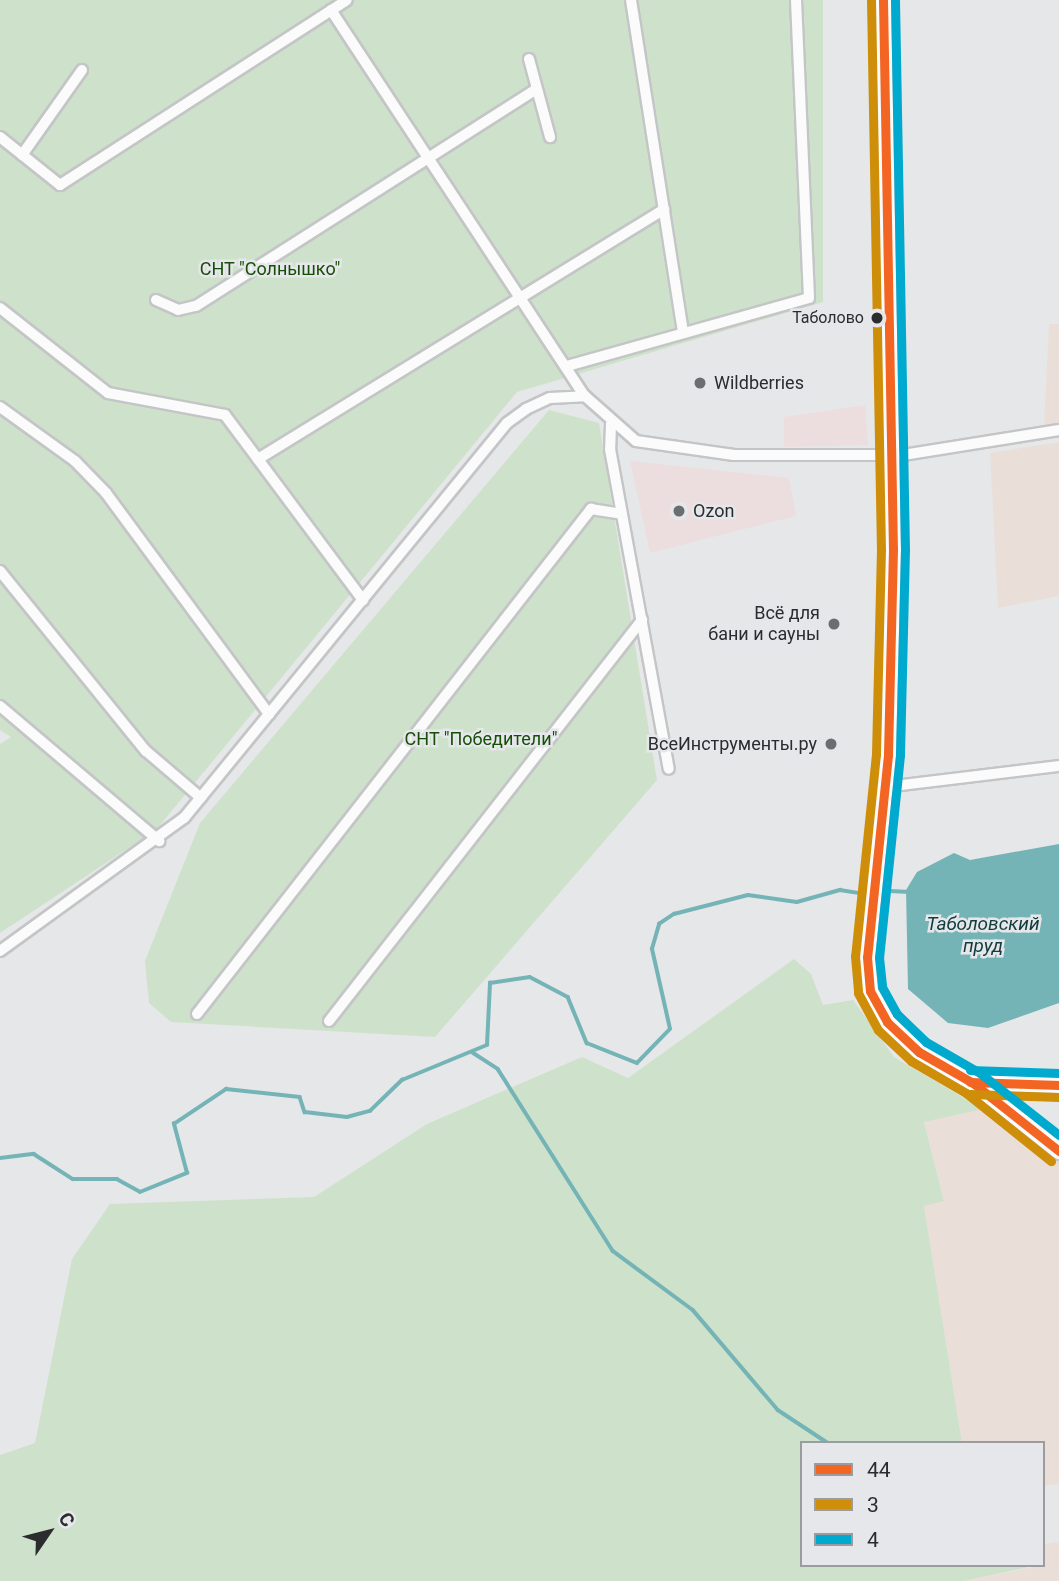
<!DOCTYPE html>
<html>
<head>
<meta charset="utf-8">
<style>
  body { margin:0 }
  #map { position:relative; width:1059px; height:1581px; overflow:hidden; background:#e6e7e9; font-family:Roboto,sans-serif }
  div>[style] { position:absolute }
  .commercial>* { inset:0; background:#ecdedf }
  .industrial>* { inset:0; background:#eadfd8 }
  .green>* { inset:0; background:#cee2cb }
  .water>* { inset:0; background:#75b4b6 }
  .stream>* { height:3.5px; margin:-1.75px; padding:0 1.75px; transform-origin:1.75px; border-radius:1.75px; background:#75b4b6 }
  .roads { filter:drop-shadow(2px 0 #c4c5c6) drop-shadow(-2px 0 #c4c5c6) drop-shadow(0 2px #c4c5c6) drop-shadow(0 -2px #c4c5c6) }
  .street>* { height:10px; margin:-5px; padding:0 5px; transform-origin:5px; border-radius:5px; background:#fbfbfc }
  .secondary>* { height:16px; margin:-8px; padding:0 8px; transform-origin:8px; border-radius:8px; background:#fbfbfc }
  .bus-1>* { height:9px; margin:-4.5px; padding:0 4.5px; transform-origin:4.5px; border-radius:4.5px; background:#f26522 }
  .bus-2>* { height:9px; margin:-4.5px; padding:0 4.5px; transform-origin:4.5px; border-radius:4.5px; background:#ce8e09 }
  .bus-3>* { height:9px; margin:-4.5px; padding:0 4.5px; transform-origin:4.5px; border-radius:4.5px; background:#00a9ce }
  .dots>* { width:19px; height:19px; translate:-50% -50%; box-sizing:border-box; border:4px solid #e5e7ea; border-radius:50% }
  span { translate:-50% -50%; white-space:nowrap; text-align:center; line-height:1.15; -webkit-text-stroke:5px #e5e7ea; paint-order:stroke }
  .bus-label { font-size:16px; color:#2b2c2e }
  .right { translate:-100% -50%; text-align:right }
  .park-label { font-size:18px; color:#164e07 }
  .poi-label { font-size:18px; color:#2b2c2e }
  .left { translate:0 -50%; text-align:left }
  .water-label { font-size:19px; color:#113b3c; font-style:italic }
  .legend { position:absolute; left:800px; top:1441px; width:245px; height:126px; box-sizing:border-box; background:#e5e7ea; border:2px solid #9b9c9f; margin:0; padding:9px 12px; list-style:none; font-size:21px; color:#2b2c2e }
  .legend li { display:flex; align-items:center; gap:14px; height:35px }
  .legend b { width:35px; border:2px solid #9b9c9f }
  .north { position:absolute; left:14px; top:1497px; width:70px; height:70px; -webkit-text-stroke:5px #e5e7ea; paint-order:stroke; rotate:55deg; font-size:19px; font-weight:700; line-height:28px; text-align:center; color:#2b2c2e }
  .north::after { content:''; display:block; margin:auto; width:24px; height:32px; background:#2b2c2e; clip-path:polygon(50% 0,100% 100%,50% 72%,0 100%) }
</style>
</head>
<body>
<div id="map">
  <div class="commercial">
    <div style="clip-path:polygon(865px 405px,868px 445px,784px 447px,784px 417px)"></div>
    <div style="clip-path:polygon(630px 461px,789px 478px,796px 516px,650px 553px)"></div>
  </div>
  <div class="industrial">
    <div style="clip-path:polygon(1049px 324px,1059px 324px,1059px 423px,1044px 425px)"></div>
    <div style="clip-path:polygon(1059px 442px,1059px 596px,998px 608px,990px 453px)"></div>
    <div style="clip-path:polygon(983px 1109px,1059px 1161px,1059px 1484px,1043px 1486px,1043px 1443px,962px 1443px,924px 1206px,944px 1200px,924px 1121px)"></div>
    <div style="clip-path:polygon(1059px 1542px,1059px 1581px,964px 1581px,1043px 1565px,1043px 1544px)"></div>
  </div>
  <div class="green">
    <div style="clip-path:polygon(0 0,823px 0,823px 302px,517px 392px,156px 830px,0 933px,0 744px,11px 737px,0 730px)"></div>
    <div style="clip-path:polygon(549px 410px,599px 423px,657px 780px,435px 1037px,171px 1022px,149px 1003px,145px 961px,200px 823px)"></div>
    <div style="clip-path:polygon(794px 959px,811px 974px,823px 1005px,853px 1000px,894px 1057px,983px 1109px,924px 1122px,944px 1201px,924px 1206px,962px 1443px,802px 1443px,802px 1565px,1028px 1567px,964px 1581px,0 1581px,0 1455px,35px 1443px,72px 1259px,110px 1204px,314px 1197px,427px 1124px,582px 1057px,628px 1078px)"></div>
  </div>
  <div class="water">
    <div style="clip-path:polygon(1059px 844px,1059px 1003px,988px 1028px,948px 1023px,908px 989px,906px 890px,917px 872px,954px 853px,970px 860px)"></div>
  </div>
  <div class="stream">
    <div style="left:890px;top:891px;width:20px;rotate:3deg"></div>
    <div style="left:472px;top:1052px;width:31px;rotate:33deg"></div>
    <div style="left:498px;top:1069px;width:215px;rotate:57.7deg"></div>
    <div style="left:613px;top:1251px;width:99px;rotate:36.4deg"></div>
    <div style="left:693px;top:1310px;width:131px;rotate:49.6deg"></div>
    <div style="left:778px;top:1410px;width:60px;rotate:33.4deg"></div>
    <div style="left:0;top:1158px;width:34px;rotate:-7deg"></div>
    <div style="left:34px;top:1154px;width:46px;rotate:32.7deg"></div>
    <div style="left:73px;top:1179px;width:44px"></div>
    <div style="left:117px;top:1179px;width:26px;rotate:29deg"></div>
    <div style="left:140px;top:1192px;width:51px;rotate:-22deg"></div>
    <div style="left:187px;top:1173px;width:51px;rotate:-104.9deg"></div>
    <div style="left:174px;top:1124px;width:63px;rotate:-33.9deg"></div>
    <div style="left:226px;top:1089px;width:74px;rotate:6.2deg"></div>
    <div style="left:300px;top:1097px;width:16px;rotate:72deg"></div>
    <div style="left:305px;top:1112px;width:42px;rotate:6.8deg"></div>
    <div style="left:347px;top:1117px;width:24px;rotate:-15deg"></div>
    <div style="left:370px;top:1111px;width:45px;rotate:-44.1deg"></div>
    <div style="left:402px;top:1080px;width:92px;rotate:-22.4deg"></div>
    <div style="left:487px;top:1045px;width:62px;rotate:-87.2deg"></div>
    <div style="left:490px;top:983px;width:40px;rotate:-8.5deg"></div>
    <div style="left:530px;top:977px;width:43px;rotate:27.8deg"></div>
    <div style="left:568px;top:997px;width:50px;rotate:67.6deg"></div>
    <div style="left:587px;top:1043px;width:54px;rotate:21.8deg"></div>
    <div style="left:637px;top:1063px;width:47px;rotate:-45.9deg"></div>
    <div style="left:670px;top:1029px;width:82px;rotate:-102.7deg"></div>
    <div style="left:652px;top:949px;width:26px;rotate:-74deg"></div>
    <div style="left:659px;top:924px;width:18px;rotate:-34deg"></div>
    <div style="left:674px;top:914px;width:76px;rotate:-14.4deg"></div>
    <div style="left:748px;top:895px;width:49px;rotate:8.1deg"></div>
    <div style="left:797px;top:902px;width:45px;rotate:-15.6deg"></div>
    <div style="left:840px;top:890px;width:18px;rotate:9deg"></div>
  </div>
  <div class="roads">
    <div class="street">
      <div style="left:631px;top:0;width:335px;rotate:81.1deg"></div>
      <div style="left:331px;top:10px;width:462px;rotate:56.7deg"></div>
      <div style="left:529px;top:59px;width:81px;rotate:74.9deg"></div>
      <div style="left:0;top:137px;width:77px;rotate:38.7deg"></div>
      <div style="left:60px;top:185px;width:341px;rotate:-32.8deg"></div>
      <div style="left:22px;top:155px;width:104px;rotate:-54.8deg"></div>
      <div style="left:156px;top:300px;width:24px;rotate:24deg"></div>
      <div style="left:178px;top:310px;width:18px;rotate:-13deg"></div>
      <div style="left:196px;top:306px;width:401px;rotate:-32.5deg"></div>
      <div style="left:0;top:308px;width:137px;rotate:38.2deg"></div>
      <div style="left:108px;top:393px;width:119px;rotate:10.6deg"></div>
      <div style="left:225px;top:415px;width:231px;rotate:53.3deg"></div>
      <div style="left:567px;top:366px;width:251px;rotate:-15.7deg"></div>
      <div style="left:809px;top:298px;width:298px;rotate:-92.5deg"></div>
      <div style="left:0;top:407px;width:92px;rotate:35.8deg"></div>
      <div style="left:75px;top:461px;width:45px;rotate:45.9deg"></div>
      <div style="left:106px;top:493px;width:275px;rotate:53.6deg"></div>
      <div style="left:611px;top:424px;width:25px;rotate:92deg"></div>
      <div style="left:610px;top:449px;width:325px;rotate:79.6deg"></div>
      <div style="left:258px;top:459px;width:477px;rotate:-31.6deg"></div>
      <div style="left:0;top:571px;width:232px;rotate:51deg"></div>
      <div style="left:146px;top:751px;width:72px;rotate:40.5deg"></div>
      <div style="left:0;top:706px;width:209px;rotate:40.3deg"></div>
      <div style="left:885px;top:787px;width:175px;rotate:-6.9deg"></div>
      <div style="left:0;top:951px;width:227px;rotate:-35.9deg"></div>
      <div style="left:184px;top:818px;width:510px;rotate:-50.73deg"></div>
      <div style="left:507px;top:423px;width:24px;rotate:-36deg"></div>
      <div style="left:526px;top:409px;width:26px;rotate:-25deg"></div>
      <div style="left:550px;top:398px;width:35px;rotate:-3deg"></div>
      <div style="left:585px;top:396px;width:68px;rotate:41.4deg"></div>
      <div style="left:636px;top:441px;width:99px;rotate:8.1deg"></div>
      <div style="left:734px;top:455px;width:169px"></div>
      <div style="left:903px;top:455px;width:158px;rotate:-9.1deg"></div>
      <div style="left:197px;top:1014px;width:641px;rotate:-52.04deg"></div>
      <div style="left:591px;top:509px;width:31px;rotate:9deg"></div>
      <div style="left:329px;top:1021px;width:509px;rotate:-52.03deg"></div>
    </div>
    <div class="secondary">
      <div style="left:883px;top:0;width:549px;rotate:88.96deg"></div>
      <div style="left:893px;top:549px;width:206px;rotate:91.4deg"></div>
      <div style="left:888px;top:755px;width:203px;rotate:95.9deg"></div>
      <div style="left:867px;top:957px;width:34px;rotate:85deg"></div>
      <div style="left:870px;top:991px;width:35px;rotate:61deg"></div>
      <div style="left:887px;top:1022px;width:44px;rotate:43.2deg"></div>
      <div style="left:919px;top:1052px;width:62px;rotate:29.9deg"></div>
      <div style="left:973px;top:1083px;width:86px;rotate:1.3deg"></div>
      <div style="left:973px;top:1083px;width:110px;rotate:38.3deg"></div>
    </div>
  </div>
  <div class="bus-1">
    <div style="left:883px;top:0;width:549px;rotate:88.96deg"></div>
    <div style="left:893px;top:549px;width:206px;rotate:91.4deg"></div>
    <div style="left:888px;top:755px;width:203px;rotate:95.9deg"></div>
    <div style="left:867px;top:957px;width:34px;rotate:85deg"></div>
    <div style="left:870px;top:991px;width:35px;rotate:61deg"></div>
    <div style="left:887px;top:1022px;width:44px;rotate:43.2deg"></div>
    <div style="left:919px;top:1052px;width:62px;rotate:29.9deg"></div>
    <div style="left:973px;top:1083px;width:110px;rotate:38.3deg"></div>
    <div style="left:970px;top:1082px;width:89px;rotate:1.9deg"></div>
  </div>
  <div class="bus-2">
    <div style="left:871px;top:0;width:549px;rotate:88.96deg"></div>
    <div style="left:881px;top:549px;width:205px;rotate:91.4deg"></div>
    <div style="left:876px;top:754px;width:203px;rotate:95.9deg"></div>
    <div style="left:855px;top:956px;width:37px;rotate:85deg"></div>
    <div style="left:858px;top:993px;width:42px;rotate:61.6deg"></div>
    <div style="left:878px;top:1030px;width:45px;rotate:43.2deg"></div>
    <div style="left:911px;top:1061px;width:64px;rotate:30.2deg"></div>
    <div style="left:966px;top:1093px;width:109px;rotate:38.7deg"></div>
    <div style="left:970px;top:1094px;width:89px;rotate:1.9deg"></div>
  </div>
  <div class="bus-3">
    <div style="left:895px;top:0;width:549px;rotate:88.96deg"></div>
    <div style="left:905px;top:549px;width:206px;rotate:91.4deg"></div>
    <div style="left:900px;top:755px;width:203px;rotate:95.9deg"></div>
    <div style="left:879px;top:957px;width:30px;rotate:84deg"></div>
    <div style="left:882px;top:987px;width:31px;rotate:61deg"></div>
    <div style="left:897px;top:1014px;width:40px;rotate:44deg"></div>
    <div style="left:926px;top:1042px;width:62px;rotate:29.9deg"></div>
    <div style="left:980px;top:1073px;width:100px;rotate:38.1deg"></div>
    <div style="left:970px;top:1070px;width:89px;rotate:1.9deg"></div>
  </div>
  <div class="dots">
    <div style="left:877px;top:318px;background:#2b2c2e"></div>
    <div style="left:700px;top:383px;background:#6c6d6f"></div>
    <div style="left:679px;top:511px;background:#6c6d6f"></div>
    <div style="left:834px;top:624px;background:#6c6d6f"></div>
    <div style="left:831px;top:744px;background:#6c6d6f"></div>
  </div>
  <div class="bus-label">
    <span class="right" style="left:864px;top:318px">Таболово</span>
  </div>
  <div class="park-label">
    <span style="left:270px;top:269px">СНТ "Солнышко"</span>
    <span style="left:481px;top:739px">СНТ "Победители"</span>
  </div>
  <div class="poi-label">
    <span class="left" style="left:714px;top:383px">Wildberries</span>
    <span class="left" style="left:693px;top:511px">Ozon</span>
    <span class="right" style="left:820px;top:624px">Всё для<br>бани и сауны</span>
    <span class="right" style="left:817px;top:744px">ВсеИнструменты.ру</span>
  </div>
  <div class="water-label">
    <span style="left:983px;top:935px">Таболовский<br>пруд</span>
  </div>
  <ul class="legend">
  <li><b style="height:9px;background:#f26522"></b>44</li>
  <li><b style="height:9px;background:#ce8e09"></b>3</li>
  <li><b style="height:9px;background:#00a9ce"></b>4</li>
  </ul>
  <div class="north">С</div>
</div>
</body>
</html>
